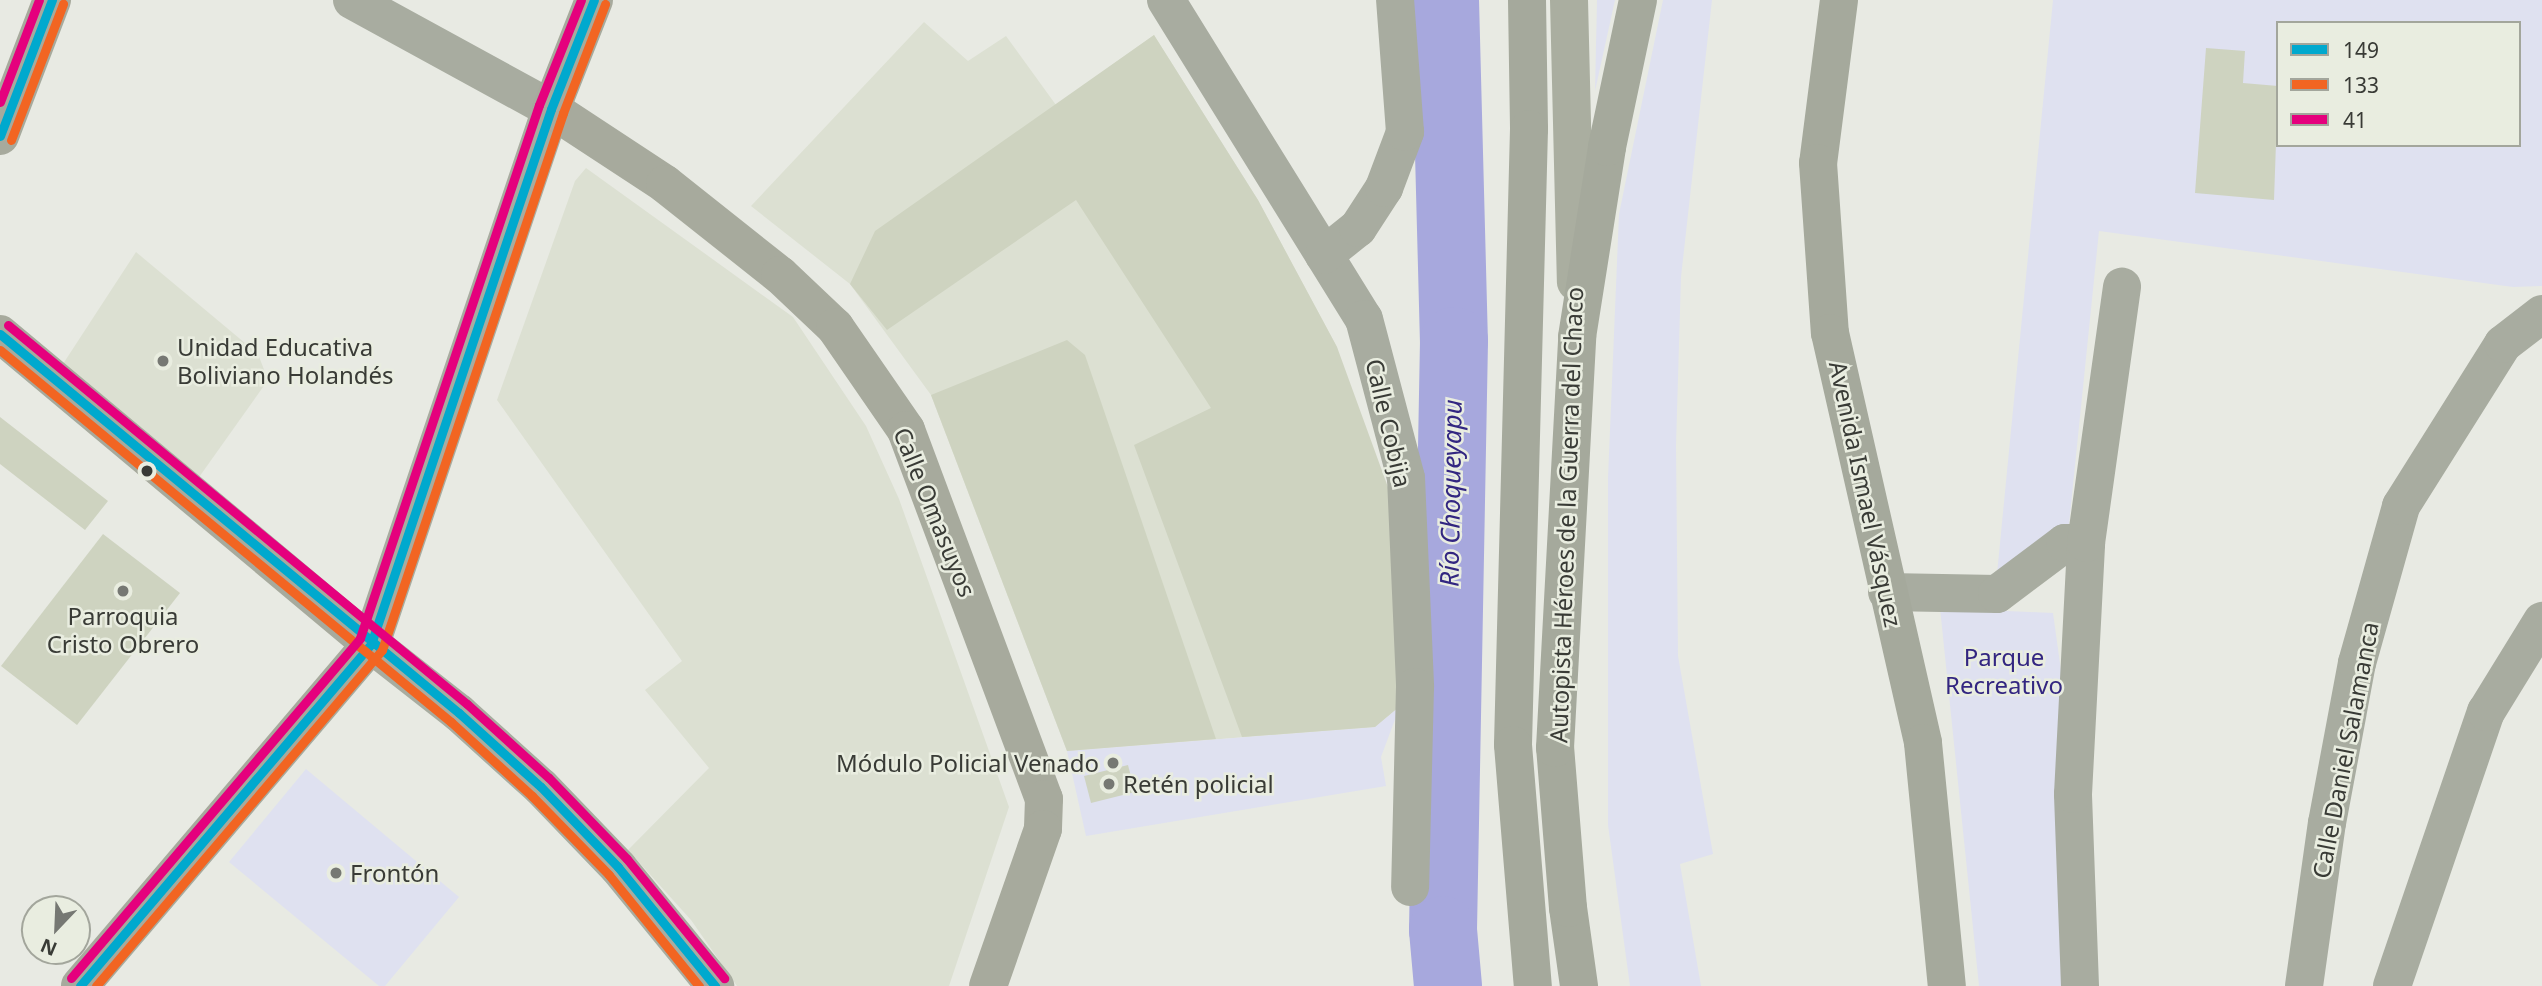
<!DOCTYPE html>
<html>
<head>
<meta charset="utf-8">
<style>
  body { margin:0 }
  #map { position:relative; width:2542px; height:986px; overflow:hidden; background:#e8eae3; font-family:"Noto Sans",sans-serif }
  div>[style] { position:absolute }
  .built>* { inset:0; background:#dce0d2 }
  .green>* { inset:0; background:#dfe1f0 }
  .river>* { height:68px; margin:-34px; padding:0 34px; transform-origin:34px; border-radius:34px; background:#a7a8dd }
  .building>* { inset:0; background:#ced3c0 }
  .street>* { height:38px; margin:-19px; padding:0 19px; transform-origin:19px; border-radius:19px; background:#a8aca0 }
  .secondary>* { height:38px; margin:-19px; padding:0 19px; transform-origin:19px; border-radius:19px; background:#a7aa9d }
  .primary>* { height:38px; margin:-19px; padding:0 19px; transform-origin:19px; border-radius:19px; background:#aaaea0 }
  .highway>* { height:38px; margin:-19px; padding:0 19px; transform-origin:19px; border-radius:19px; background:#a5a99c }
  .bus-1>* { height:9px; margin:-4.5px; padding:0 4.5px; transform-origin:4.5px; border-radius:4.5px; background:#00a9ce }
  .bus-2>* { height:9px; margin:-4.5px; padding:0 4.5px; transform-origin:4.5px; border-radius:4.5px; background:#f26522 }
  .bus-3>* { height:9px; margin:-4.5px; padding:0 4.5px; transform-origin:4.5px; border-radius:4.5px; background:#e5007d }
  .dots>* { width:19px; height:19px; translate:-50% -50%; box-sizing:border-box; border:4px solid #e9ede0; border-radius:50% }
  span { translate:-50% -50%; white-space:nowrap; text-align:center; line-height:1.15; -webkit-text-stroke:5px #e9ede0; paint-order:stroke }
  .poi-label { font-size:24px; color:#393b36 }
  .left { translate:0 -50%; text-align:left }
  .right { translate:-100% -50%; text-align:right }
  .street-label { font-size:24px; color:#393b36 }
  .park-label { font-size:24px; color:#332681 }
  .water-label { font-size:26px; color:#322681; font-style:italic }
  .legend { position:absolute; left:2276px; top:21px; width:245px; height:126px; box-sizing:border-box; background:#e9ede0; border:2px solid #a3a69c; margin:0; padding:9px 12px; list-style:none; font-size:21px; color:#393b36 }
  .legend li { display:flex; align-items:center; gap:14px; height:35px }
  .legend b { width:35px; border:2px solid #a3a69c }
  .north { position:absolute; left:21px; top:895px; width:70px; height:70px; box-sizing:border-box; background:#e9ede0; border:2px solid #a3a69c; border-radius:50%; rotate:203deg; font-size:19px; font-weight:700; line-height:28px; text-align:center; color:#393b36 }
  .north::after { content:''; display:block; margin:auto; width:24px; height:32px; background:#767873; clip-path:polygon(50% 0,100% 100%,50% 72%,0 100%) }
</style>
</head>
<body>
<div id="map">
  <div class="built">
    <div style="clip-path:polygon(924px 22px,968px 61px,1006px 36px,1056px 105px,1154px 35px,1258px 200px,1337px 347px,1400px 706px,1375px 727px,1067px 751px,931px 395px,850px 284px,751px 206px)"></div>
    <div style="clip-path:polygon(586px 168px,793px 317px,866px 426px,899px 499px,1009px 807px,949px 986px,737px 986px,691px 920px,628px 850px,709px 768px,645px 690px,682px 661px,497px 400px,575px 181px)"></div>
    <div style="clip-path:polygon(136px 252px,258px 354px,268px 380px,197px 480px,61px 367px)"></div>
  </div>
  <div class="green">
    <div style="clip-path:polygon(1597px 0,1615px 0,1595px 91px)"></div>
    <div style="clip-path:polygon(1663px 0,1712px 0,1681px 277px,1676px 445px,1678px 656px,1713px 854px,1680px 864px,1701px 986px,1630px 986px,1608px 825px,1608px 478px,1619px 214px)"></div>
    <div style="clip-path:polygon(evenodd,2053px 0,2542px 0,2542px 286px,2513px 287px,2099px 231px,2069px 524px,1997px 574px,2053px 0,2278px 23px,2519px 23px,2519px 145px,2278px 145px,2278px 23px)"></div>
    <div style="clip-path:polygon(1940px 608px,2053px 613px,2063px 685px,2070px 986px,1979px 986px)"></div>
    <div style="clip-path:polygon(1400px 706px,1381px 757px,1386px 786px,1086px 836px,1067px 751px,1375px 727px)"></div>
    <div style="clip-path:polygon(306px 769px,459px 897px,385px 986px,379px 986px,229px 862px)"></div>
  </div>
  <div class="river">
    <div style="left:1445px;top:0;width:341px;rotate:88.5deg"></div>
    <div style="left:1454px;top:341px;width:589px;rotate:91.07deg"></div>
    <div style="left:1443px;top:930px;width:56px;rotate:84.9deg"></div>
  </div>
  <div class="building">
    <div style="clip-path:polygon(1154px 35px,1258px 200px,1337px 347px,1389px 490px,1400px 706px,1375px 727px,1242px 737px,1134px 445px,1211px 408px,1076px 200px,887px 330px,850px 284px,875px 231px)"></div>
    <div style="clip-path:polygon(2206px 48px,2245px 51px,2243px 83px,2278px 86px,2274px 200px,2195px 193px)"></div>
    <div style="clip-path:polygon(1067px 340px,1085px 355px,1216px 739px,1067px 751px,931px 395px)"></div>
    <div style="clip-path:polygon(0 417px,108px 501px,85px 530px,0 464px)"></div>
    <div style="clip-path:polygon(103px 534px,180px 593px,77px 725px,1px 666px)"></div>
    <div style="clip-path:polygon(1128px 765px,1135px 792px,1091px 803px,1084px 776px)"></div>
  </div>
  <div class="street">
    <div style="left:352px;top:0;width:227px;rotate:28.7deg"></div>
    <div style="left:551px;top:109px;width:564px;rotate:108.6deg"></div>
    <div style="left:371px;top:644px;width:112px;rotate:38.1deg"></div>
    <div style="left:459px;top:713px;width:110px;rotate:42.1deg"></div>
    <div style="left:541px;top:787px;width:111px;rotate:46.1deg"></div>
    <div style="left:618px;top:867px;width:154px;rotate:50.8deg"></div>
    <div style="left:1166px;top:0;width:375px;rotate:58.2deg"></div>
    <div style="left:1364px;top:319px;width:164px;rotate:75.2deg"></div>
    <div style="left:1406px;top:478px;width:209px;rotate:87.5deg"></div>
    <div style="left:1415px;top:687px;width:200px;rotate:91.4deg"></div>
    <div style="left:1324px;top:255px;width:43px;rotate:-38.5deg"></div>
    <div style="left:1358px;top:228px;width:48px;rotate:-57deg"></div>
    <div style="left:1384px;top:188px;width:60px;rotate:-69.4deg"></div>
    <div style="left:1405px;top:132px;width:132px;rotate:-94.3deg"></div>
    <div style="left:1887px;top:592px;width:110px;rotate:1deg"></div>
    <div style="left:1997px;top:594px;width:85px;rotate:-36.9deg"></div>
    <div style="left:2065px;top:543px;width:21px"></div>
    <div style="left:2080px;top:986px;width:192px;rotate:-92.1deg"></div>
    <div style="left:2073px;top:794px;width:251px;rotate:-87deg"></div>
    <div style="left:2086px;top:543px;width:259px;rotate:-82deg"></div>
    <div style="left:2304px;top:986px;width:165px;rotate:-82deg"></div>
    <div style="left:2327px;top:823px;width:163px;rotate:-79.4deg"></div>
    <div style="left:2357px;top:663px;width:163px;rotate:-74.3deg"></div>
    <div style="left:2401px;top:506px;width:191px;rotate:-57.8deg"></div>
    <div style="left:2503px;top:344px;width:49px;rotate:-37.6deg"></div>
    <div style="left:2392px;top:986px;width:290px;rotate:-71.1deg"></div>
    <div style="left:2486px;top:712px;width:107px;rotate:-58.4deg"></div>
  </div>
  <div class="secondary">
    <div style="left:594px;top:0;width:117px;rotate:111.5deg"></div>
    <div style="left:551px;top:109px;width:136px;rotate:33.3deg"></div>
    <div style="left:665px;top:184px;width:147px;rotate:38.4deg"></div>
    <div style="left:780px;top:275px;width:76px;rotate:43.4deg"></div>
    <div style="left:835px;top:327px;width:125px;rotate:55.4deg"></div>
    <div style="left:906px;top:430px;width:394px;rotate:69.5deg"></div>
    <div style="left:1044px;top:799px;width:30px;rotate:92deg"></div>
    <div style="left:1043px;top:829px;width:166px;rotate:109.3deg"></div>
    <div style="left:0;top:136px;width:146px;rotate:-69.1deg"></div>
    <div style="left:0;top:334px;width:483px;rotate:39.9deg"></div>
    <div style="left:371px;top:644px;width:449px;rotate:130.4deg"></div>
  </div>
  <div class="primary">
    <div style="left:1569px;top:0;width:282px;rotate:88.6deg"></div>
  </div>
  <div class="highway">
    <div style="left:1527px;top:0;width:129px;rotate:89.1deg"></div>
    <div style="left:1529px;top:129px;width:616px;rotate:91.49deg"></div>
    <div style="left:1513px;top:745px;width:242px;rotate:85.3deg"></div>
    <div style="left:1839px;top:0;width:164px;rotate:97.3deg"></div>
    <div style="left:1818px;top:163px;width:170px;rotate:86deg"></div>
    <div style="left:1830px;top:333px;width:420px;rotate:77.2deg"></div>
    <div style="left:1923px;top:743px;width:244px;rotate:84.4deg"></div>
    <div style="left:1579px;top:986px;width:79px;rotate:-98deg"></div>
    <div style="left:1568px;top:908px;width:161px;rotate:-94.6deg"></div>
    <div style="left:1555px;top:748px;width:412px;rotate:-86.9deg"></div>
    <div style="left:1577px;top:337px;width:192px;rotate:-81deg"></div>
    <div style="left:1607px;top:147px;width:150px;rotate:-78.1deg"></div>
  </div>
  <div class="bus-1">
    <div style="left:0;top:136px;width:146px;rotate:-69.1deg"></div>
    <div style="left:0;top:334px;width:595px;rotate:39.55deg"></div>
    <div style="left:459px;top:713px;width:110px;rotate:42.1deg"></div>
    <div style="left:541px;top:787px;width:111px;rotate:46.1deg"></div>
    <div style="left:618px;top:867px;width:154px;rotate:50.8deg"></div>
    <div style="left:80px;top:986px;width:449px;rotate:-49.6deg"></div>
    <div style="left:371px;top:644px;width:564px;rotate:-71.4deg"></div>
    <div style="left:551px;top:109px;width:117px;rotate:-68.5deg"></div>
  </div>
  <div class="bus-2">
    <div style="left:11px;top:140px;width:146px;rotate:-69.1deg"></div>
    <div style="left:0;top:350px;width:585px;rotate:39.52deg"></div>
    <div style="left:451px;top:722px;width:110px;rotate:42.4deg"></div>
    <div style="left:532px;top:796px;width:110px;rotate:45.7deg"></div>
    <div style="left:609px;top:875px;width:143px;rotate:51deg"></div>
    <div style="left:96px;top:986px;width:441px;rotate:-49.6deg"></div>
    <div style="left:382px;top:650px;width:567px;rotate:-71.37deg"></div>
    <div style="left:563px;top:113px;width:117px;rotate:-68.9deg"></div>
  </div>
  <div class="bus-3">
    <div style="left:0;top:102px;width:109px;rotate:-69.1deg"></div>
    <div style="left:8px;top:325px;width:595px;rotate:39.55deg"></div>
    <div style="left:467px;top:704px;width:110px;rotate:42.1deg"></div>
    <div style="left:549px;top:778px;width:112px;rotate:46.1deg"></div>
    <div style="left:627px;top:859px;width:154px;rotate:50.8deg"></div>
    <div style="left:71px;top:978px;width:446px;rotate:-49.6deg"></div>
    <div style="left:360px;top:638px;width:562px;rotate:-71.44deg"></div>
    <div style="left:539px;top:105px;width:113px;rotate:-68.2deg"></div>
  </div>
  <div class="dots">
    <div style="left:163px;top:361px;background:#767873"></div>
    <div style="left:147px;top:471px;background:#393b36"></div>
    <div style="left:123px;top:591px;background:#767873"></div>
    <div style="left:1113px;top:763px;background:#767873"></div>
    <div style="left:1109px;top:784px;background:#767873"></div>
    <div style="left:336px;top:873px;background:#767873"></div>
  </div>
  <div class="poi-label">
    <span class="left" style="left:177px;top:361px">Unidad Educativa<br>Boliviano Holandés</span>
    <span style="left:123px;top:630px">Parroquia<br>Cristo Obrero</span>
    <span class="right" style="left:1099px;top:763px">Módulo Policial Venado</span>
    <span class="left" style="left:1123px;top:784px">Retén policial</span>
    <span class="left" style="left:350px;top:873px">Frontón</span>
  </div>
  <div class="street-label">
    <span style="left:1389px;top:423px;rotate:77deg">Calle Cobija</span>
    <span style="left:1866px;top:494px;rotate:78deg">Avenida Ismael Vásquez</span>
    <span style="left:935px;top:512px;rotate:68deg">Calle Omasuyos</span>
    <span style="left:1566px;top:515px;rotate:-88deg">Autopista Héroes de la Guerra del Chaco</span>
    <span style="left:2345px;top:750px;rotate:-79deg">Calle Daniel Salamanca</span>
  </div>
  <div class="park-label">
    <span style="left:2004px;top:671px">Parque<br>Recreativo</span>
  </div>
  <div class="water-label">
    <span style="left:1451px;top:493px;rotate:-89deg">Río Choqueyapu</span>
  </div>
  <ul class="legend">
  <li><b style="height:9px;background:#00a9ce"></b>149</li>
  <li><b style="height:9px;background:#f26522"></b>133</li>
  <li><b style="height:9px;background:#e5007d"></b>41</li>
  </ul>
  <div class="north">N</div>
</div>
</body>
</html>
